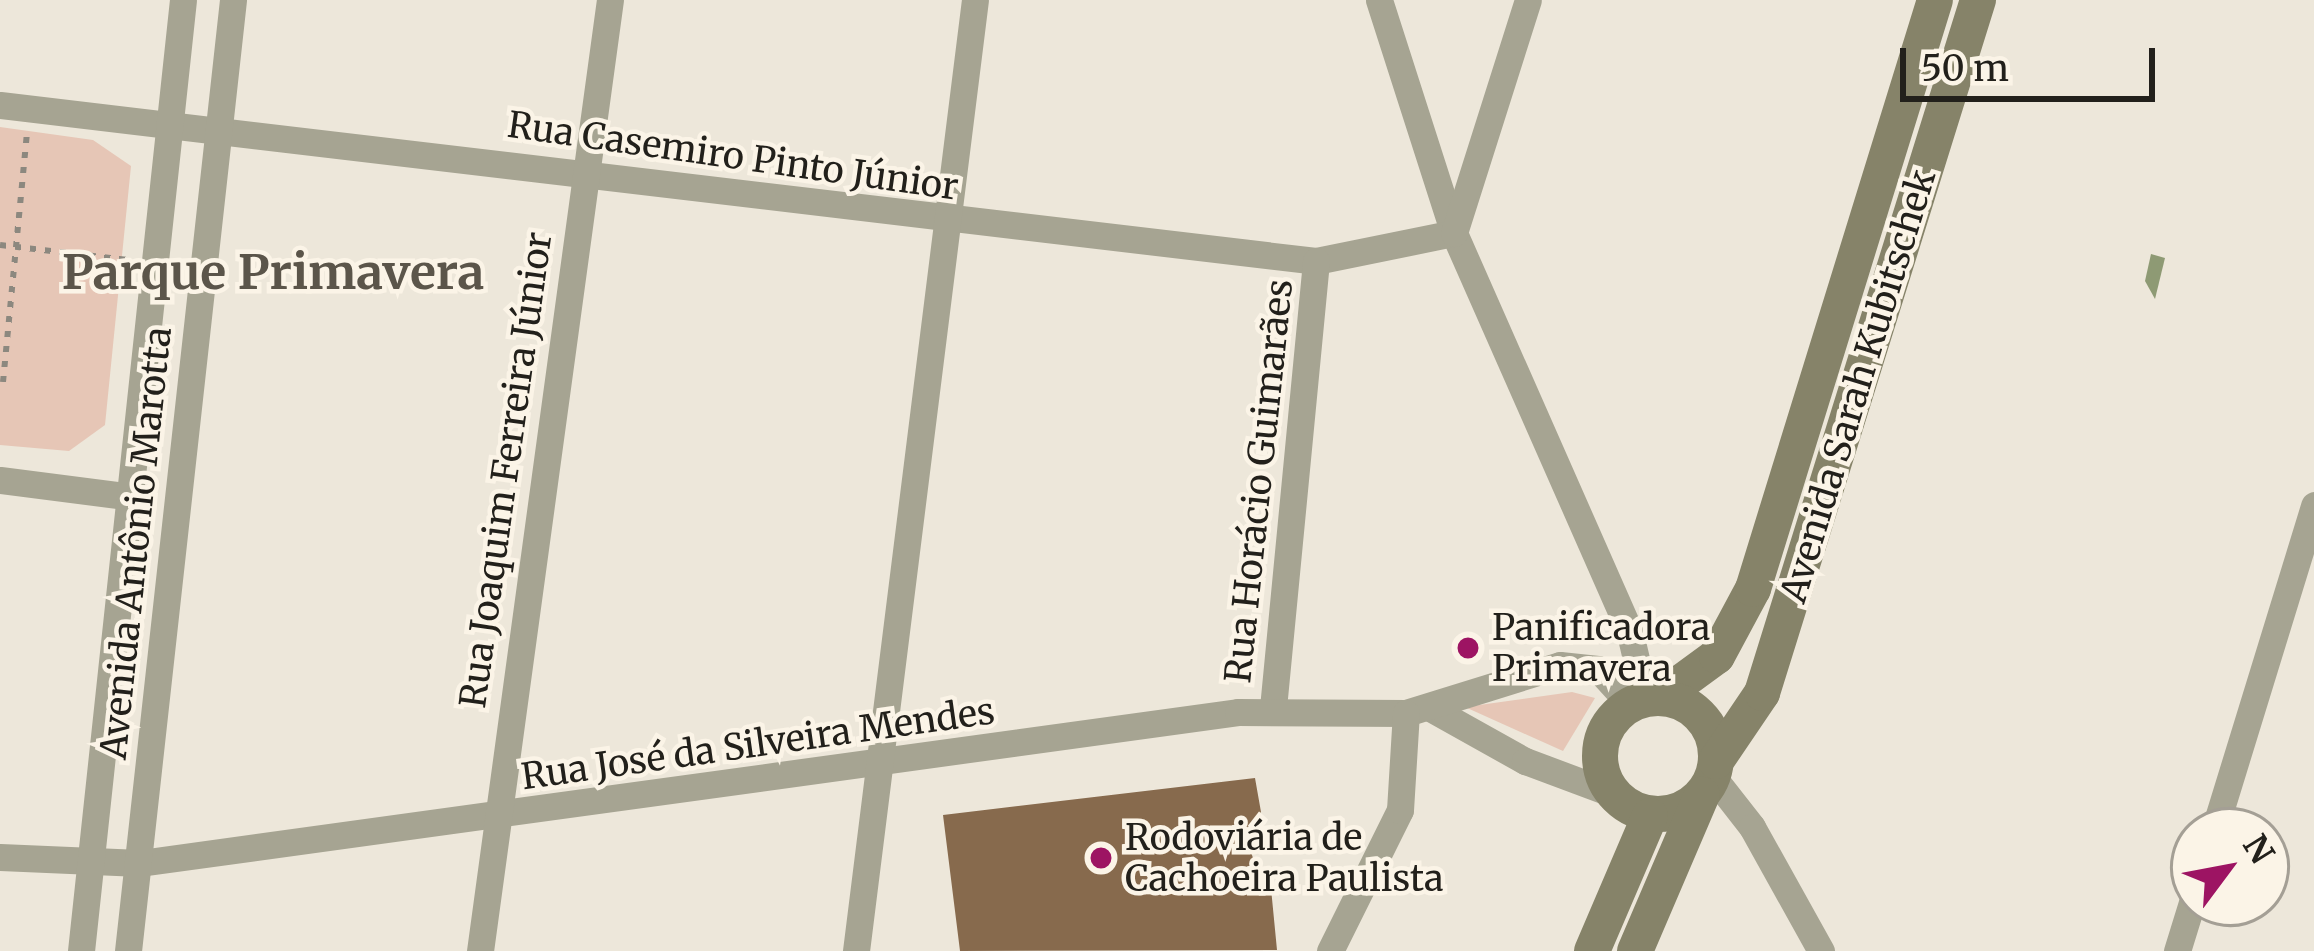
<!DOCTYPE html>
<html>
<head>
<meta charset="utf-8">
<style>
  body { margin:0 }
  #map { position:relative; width:2314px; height:951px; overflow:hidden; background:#ede7da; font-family:Merriweather,serif }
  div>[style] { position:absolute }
  .green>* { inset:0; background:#e6c6b6 }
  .water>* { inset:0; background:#8e9a74 }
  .building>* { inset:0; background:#876a4d }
  .path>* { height:6px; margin-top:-3px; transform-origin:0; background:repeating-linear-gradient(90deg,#8c887f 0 6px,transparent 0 15px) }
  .minor>* { height:27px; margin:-13.5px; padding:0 13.5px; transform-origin:13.5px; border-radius:13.5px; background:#a6a492 }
  .secondary>* { height:36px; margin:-18px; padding:0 18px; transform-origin:18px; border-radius:18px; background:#868369 }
  .secondary>.ring { margin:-18px; padding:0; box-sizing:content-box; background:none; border:36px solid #868369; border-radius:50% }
  .dots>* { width:33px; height:33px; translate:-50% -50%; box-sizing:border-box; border:6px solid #fbf4e7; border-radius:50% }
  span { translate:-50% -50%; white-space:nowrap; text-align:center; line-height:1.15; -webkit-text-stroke:9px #fbf4e7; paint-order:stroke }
  .street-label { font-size:36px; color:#22201b }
  .poi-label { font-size:36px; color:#22201b }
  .left { translate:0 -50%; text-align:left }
  .district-label { font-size:48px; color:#5b554a; font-weight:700 }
  .north { position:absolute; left:2170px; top:807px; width:120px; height:120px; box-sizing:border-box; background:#fbf4e7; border:3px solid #a49f95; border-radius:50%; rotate:58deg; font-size:33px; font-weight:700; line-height:48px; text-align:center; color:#22201b }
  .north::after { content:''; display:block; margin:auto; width:42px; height:54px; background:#9d1463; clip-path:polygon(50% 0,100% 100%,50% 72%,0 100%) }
  .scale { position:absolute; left:1900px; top:48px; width:255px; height:54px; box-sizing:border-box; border:6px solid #22201b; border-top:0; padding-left:15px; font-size:36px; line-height:42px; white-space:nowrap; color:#22201b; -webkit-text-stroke:9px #fbf4e7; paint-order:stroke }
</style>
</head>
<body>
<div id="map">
  <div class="green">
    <div style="clip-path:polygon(0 127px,93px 140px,131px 166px,105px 425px,69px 451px,0 445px)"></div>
    <div style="clip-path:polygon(1572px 692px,1595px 698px,1563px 751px,1465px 707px)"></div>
  </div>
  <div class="water">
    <div style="clip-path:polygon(2151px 254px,2165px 258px,2155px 299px,2145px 281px)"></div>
  </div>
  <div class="building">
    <div style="clip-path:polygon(1255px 778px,1261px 812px,1249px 826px,1249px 846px,1257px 870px,1270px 878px,1277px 950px,960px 951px,943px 815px)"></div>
  </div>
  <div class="path">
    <div style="left:0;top:245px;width:129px;rotate:6.7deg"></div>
    <div style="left:3px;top:382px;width:248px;rotate:-84.5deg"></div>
  </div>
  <div class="minor">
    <div style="left:1379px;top:0;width:245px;rotate:72.2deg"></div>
    <div style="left:1454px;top:233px;width:433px;rotate:66.2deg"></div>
    <div style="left:1629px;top:629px;width:71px;rotate:76.9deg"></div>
    <div style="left:0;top:105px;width:1325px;rotate:6.76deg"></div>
    <div style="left:1316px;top:261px;width:141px;rotate:-11.5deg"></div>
    <div style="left:1454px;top:233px;width:244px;rotate:-72.4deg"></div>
    <div style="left:0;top:480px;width:133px;rotate:7.3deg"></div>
    <div style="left:1273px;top:708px;width:449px;rotate:-84.5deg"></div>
    <div style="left:1432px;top:709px;width:107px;rotate:29.2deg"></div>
    <div style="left:1525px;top:761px;width:92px;rotate:20.4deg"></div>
    <div style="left:1713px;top:777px;width:63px;rotate:52deg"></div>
    <div style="left:1752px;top:827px;width:142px;rotate:60.9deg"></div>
    <div style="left:2214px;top:831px;width:341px;rotate:-72.9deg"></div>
    <div style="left:0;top:857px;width:140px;rotate:2.5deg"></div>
    <div style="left:140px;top:863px;width:1108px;rotate:-7.83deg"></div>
    <div style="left:1238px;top:712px;width:168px;rotate:0.3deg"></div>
    <div style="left:1406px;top:713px;width:161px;rotate:-17.3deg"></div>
    <div style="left:1560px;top:665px;width:38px;rotate:6deg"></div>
    <div style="left:1598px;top:669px;width:47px;rotate:47.6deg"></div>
    <div style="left:81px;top:951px;width:956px;rotate:-83.88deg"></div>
    <div style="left:128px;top:951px;width:957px;rotate:-83.7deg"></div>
    <div style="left:480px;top:951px;width:960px;rotate:-82.22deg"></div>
    <div style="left:856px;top:951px;width:958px;rotate:-82.87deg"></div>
    <div style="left:1330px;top:951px;width:157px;rotate:-63.6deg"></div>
    <div style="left:1400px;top:810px;width:97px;rotate:-86.5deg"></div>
    <div style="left:2177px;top:951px;width:58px;rotate:-72.8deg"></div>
  </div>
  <div class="secondary">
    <div style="left:1661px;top:697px;width:69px;rotate:-36.2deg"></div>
    <div style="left:1717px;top:656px;width:76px;rotate:-61.8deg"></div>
    <div style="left:1753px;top:589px;width:616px;rotate:-72.83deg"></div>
    <div class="ring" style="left:1600px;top:698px;width:80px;height:80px"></div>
    <div style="left:1716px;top:761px;width:82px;rotate:-55.9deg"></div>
    <div style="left:1762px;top:693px;width:726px;rotate:-72.69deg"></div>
    <div style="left:1592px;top:951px;width:147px;rotate:-66.8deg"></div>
    <div style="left:1635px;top:951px;width:170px;rotate:-66.8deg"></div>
  </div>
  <div class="dots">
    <div style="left:1468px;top:648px;background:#9d1463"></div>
    <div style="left:1101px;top:858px;background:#9d1463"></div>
  </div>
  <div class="street-label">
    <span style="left:733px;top:156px;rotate:8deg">Rua Casemiro Pinto Júnior</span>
    <span style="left:1858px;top:386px;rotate:-73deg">Avenida Sarah Kubitschek</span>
    <span style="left:506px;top:470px;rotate:-82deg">Rua Joaquim Ferreira Júnior</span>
    <span style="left:1259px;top:481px;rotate:-84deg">Rua Horácio Guimarães</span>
    <span style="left:136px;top:543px;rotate:-84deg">Avenida Antônio Marotta</span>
    <span style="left:758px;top:744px;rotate:-8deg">Rua José da Silveira Mendes</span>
  </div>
  <div class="poi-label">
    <span class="left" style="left:1492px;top:648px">Panificadora<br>Primavera</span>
    <span class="left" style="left:1125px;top:858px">Rodoviária de<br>Cachoeira Paulista</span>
  </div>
  <div class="district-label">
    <span style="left:273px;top:273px">Parque Primavera</span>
  </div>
  <div class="north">N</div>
  <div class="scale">50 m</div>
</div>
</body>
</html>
